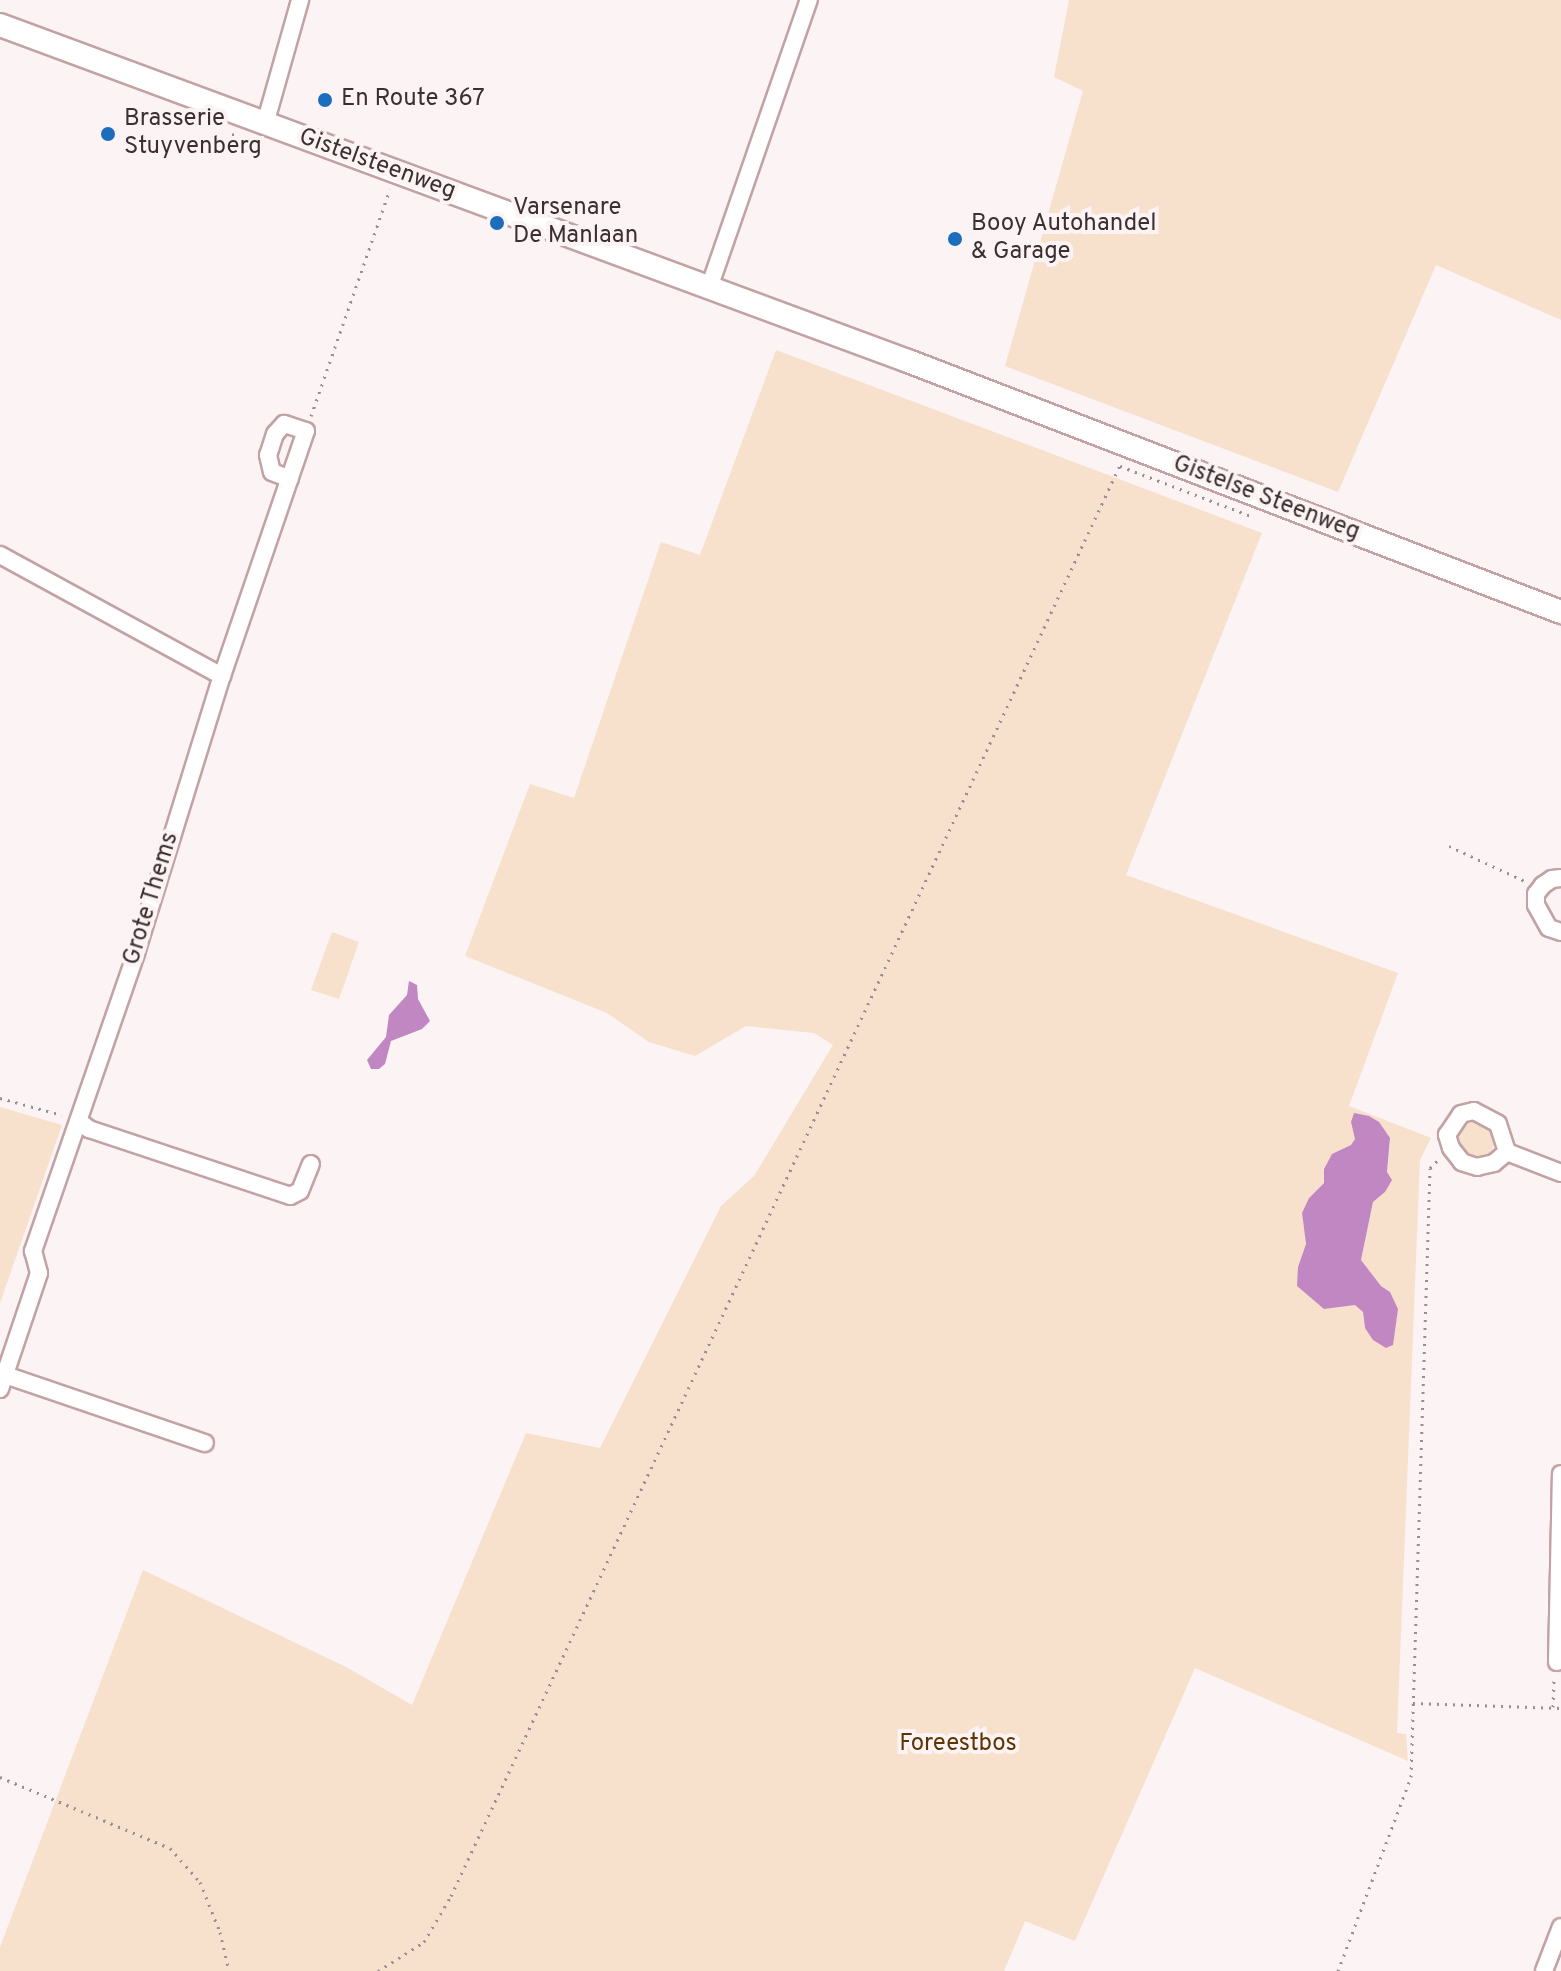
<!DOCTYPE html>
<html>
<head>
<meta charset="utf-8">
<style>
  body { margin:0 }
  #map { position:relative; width:1561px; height:1971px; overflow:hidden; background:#fbf3f4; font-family:Overpass,sans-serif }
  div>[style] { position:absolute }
  .green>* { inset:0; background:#f7e0cc }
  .round { border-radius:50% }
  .water>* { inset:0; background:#c187c3 }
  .path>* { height:3px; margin-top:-1.5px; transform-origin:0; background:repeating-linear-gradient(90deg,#9a8f90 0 2px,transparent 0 8px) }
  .roads { filter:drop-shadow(2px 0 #c2a2a4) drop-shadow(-2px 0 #c2a2a4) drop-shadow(0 2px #c2a2a4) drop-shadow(0 -2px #c2a2a4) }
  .street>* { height:16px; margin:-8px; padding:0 8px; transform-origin:8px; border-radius:8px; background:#fff }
  .secondary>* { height:22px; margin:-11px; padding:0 11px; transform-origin:11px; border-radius:11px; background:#fff }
  .dots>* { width:22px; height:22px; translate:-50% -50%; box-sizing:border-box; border:4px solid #fbf3f4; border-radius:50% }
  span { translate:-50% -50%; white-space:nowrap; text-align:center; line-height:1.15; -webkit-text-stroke:8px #fbf3f4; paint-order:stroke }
  .poi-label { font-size:24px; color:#3c2f30 }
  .left { translate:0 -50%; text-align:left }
  .street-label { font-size:24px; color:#3c2f30 }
  .park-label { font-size:24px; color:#5e3402 }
</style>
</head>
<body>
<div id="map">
  <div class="green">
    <div style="clip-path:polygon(1069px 0,1561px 0,1561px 320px,1436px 265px,1338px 492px,1005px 366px,1083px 91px,1054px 77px)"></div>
    <div style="clip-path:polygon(evenodd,776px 350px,1262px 533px,1126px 875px,1398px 973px,1349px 1106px,1431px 1138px,1420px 1160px,1397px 1733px,1406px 1734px,1408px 1761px,1195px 1668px,1075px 1941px,1025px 1921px,1004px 1971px,0 1971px,0 1947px,143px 1570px,346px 1667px,412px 1705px,526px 1433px,600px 1448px,721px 1206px,754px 1176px,833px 1045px,814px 1033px,746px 1026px,695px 1056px,649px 1042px,607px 1013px,465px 956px,530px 784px,574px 798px,661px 542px,700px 555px,776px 350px,1351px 1122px,1381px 1128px,1389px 1138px,1390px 1145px,1385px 1192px,1373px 1202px,1361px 1260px,1381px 1286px,1390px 1292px,1365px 1328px,1363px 1312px,1355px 1305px,1324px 1309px,1298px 1267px,1306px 1244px,1302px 1213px,1309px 1198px,1324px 1183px,1324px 1169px,1332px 1155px,1351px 1145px,1355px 1139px,1351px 1122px)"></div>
    <div style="clip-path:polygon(332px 932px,359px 942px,339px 999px,311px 990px)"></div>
    <div style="clip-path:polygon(0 1107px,62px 1125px,0 1303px)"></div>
    <div class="round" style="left:1455px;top:1119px;width:40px;height:40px"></div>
  </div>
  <div class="water">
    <div style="clip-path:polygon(409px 981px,417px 985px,418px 999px,430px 1021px,422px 1029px,391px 1041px,385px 1064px,379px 1069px,371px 1069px,367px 1060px,386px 1037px,389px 1015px,407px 995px)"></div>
    <div style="clip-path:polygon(1354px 1113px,1369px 1116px,1379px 1122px,1390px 1138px,1387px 1172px,1392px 1180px,1385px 1192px,1373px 1202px,1361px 1260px,1381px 1286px,1390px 1292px,1398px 1309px,1393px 1345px,1386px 1348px,1373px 1340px,1365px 1328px,1363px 1312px,1355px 1305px,1324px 1309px,1297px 1286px,1298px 1267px,1306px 1244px,1302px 1213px,1309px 1198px,1324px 1183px,1324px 1169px,1332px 1154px,1351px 1145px,1355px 1139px,1351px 1122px)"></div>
  </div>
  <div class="path">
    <div style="left:232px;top:134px;width:30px;rotate:20deg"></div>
    <div style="left:260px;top:144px;width:3px;rotate:-90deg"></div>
    <div style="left:311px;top:416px;width:240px;rotate:-70.8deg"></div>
    <div style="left:1120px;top:466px;width:140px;rotate:20.9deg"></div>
    <div style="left:1449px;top:846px;width:86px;rotate:24.8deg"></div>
    <div style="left:0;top:1098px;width:64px;rotate:15.3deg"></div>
    <div style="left:1413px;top:1703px;width:148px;rotate:1.9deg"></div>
    <div style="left:1553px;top:1707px;width:28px;rotate:-88deg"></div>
    <div style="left:0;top:1777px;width:184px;rotate:22.7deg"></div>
    <div style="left:170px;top:1848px;width:45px;rotate:48.6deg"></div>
    <div style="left:200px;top:1882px;width:54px;rotate:68.2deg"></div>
    <div style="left:220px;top:1932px;width:40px;rotate:77deg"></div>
    <div style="left:378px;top:1971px;width:54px;rotate:-32.2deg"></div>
    <div style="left:424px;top:1942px;width:53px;rotate:-59.6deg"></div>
    <div style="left:451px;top:1896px;width:1580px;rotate:-64.94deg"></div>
    <div style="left:1338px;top:1971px;width:207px;rotate:-69.4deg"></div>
    <div style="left:1411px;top:1777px;width:609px;rotate:-88.21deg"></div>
    <div style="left:1430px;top:1168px;width:13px;rotate:-45deg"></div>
  </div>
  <div class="roads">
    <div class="street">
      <div style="left:265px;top:124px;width:129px;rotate:-74.2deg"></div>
      <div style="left:709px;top:288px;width:305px;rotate:-70.9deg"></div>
      <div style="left:0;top:555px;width:253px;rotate:28.6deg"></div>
      <div style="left:1561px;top:878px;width:9px;rotate:174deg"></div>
      <div style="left:1552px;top:879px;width:11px;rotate:146deg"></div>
      <div style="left:1543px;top:885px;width:11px;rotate:128deg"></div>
      <div style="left:1536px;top:894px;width:11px;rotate:90deg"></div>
      <div style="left:1536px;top:905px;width:26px;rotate:61deg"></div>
      <div style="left:1549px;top:928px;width:13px;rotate:18deg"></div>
      <div style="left:1474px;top:1111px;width:27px;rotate:28deg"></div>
      <div style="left:1498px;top:1124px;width:29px;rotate:72deg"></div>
      <div style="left:1507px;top:1152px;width:17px;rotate:140deg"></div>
      <div style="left:1494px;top:1163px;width:17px;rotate:167deg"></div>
      <div style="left:1477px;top:1167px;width:16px;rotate:-162deg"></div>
      <div style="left:1462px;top:1162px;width:18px;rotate:-128deg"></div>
      <div style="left:1451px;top:1148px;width:14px;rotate:-107deg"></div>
      <div style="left:1447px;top:1135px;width:25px;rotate:-56deg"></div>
      <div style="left:1461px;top:1114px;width:13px;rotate:-13deg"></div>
      <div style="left:79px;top:1121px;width:13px;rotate:39deg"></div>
      <div style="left:89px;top:1129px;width:212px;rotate:18.4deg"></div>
      <div style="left:290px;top:1196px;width:11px;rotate:-27deg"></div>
      <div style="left:300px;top:1191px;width:29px;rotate:-68deg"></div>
      <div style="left:1507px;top:1152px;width:58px;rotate:21.3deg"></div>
      <div style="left:5px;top:1375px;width:211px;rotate:18.8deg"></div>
      <div style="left:0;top:1389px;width:122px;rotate:-71.4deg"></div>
      <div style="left:39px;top:1273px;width:23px;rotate:-105deg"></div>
      <div style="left:33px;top:1251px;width:315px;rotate:-70.9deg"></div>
      <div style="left:136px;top:953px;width:290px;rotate:-72.8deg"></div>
      <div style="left:222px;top:676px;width:259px;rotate:-71.1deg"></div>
      <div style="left:306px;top:431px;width:23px;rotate:-162deg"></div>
      <div style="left:284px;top:424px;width:13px;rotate:132deg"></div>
      <div style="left:275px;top:434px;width:22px;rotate:108deg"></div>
      <div style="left:268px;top:455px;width:17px;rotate:77deg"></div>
      <div style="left:272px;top:472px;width:19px;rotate:21deg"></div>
      <div style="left:1557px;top:1662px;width:188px;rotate:-88.8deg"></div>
      <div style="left:1544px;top:1971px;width:47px;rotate:-68.9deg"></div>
    </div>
    <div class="secondary">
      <div style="left:0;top:25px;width:968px;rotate:20.31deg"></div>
      <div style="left:908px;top:361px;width:700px;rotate:21.03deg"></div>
    </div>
  </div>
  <div class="dots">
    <div style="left:325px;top:100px;background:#1c6ebc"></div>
    <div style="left:108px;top:134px;background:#1c6ebc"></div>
    <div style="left:497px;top:223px;background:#1c6ebc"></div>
    <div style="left:955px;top:239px;background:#1c6ebc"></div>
  </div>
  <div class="poi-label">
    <span class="left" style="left:341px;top:100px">En Route 367</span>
    <span class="left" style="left:124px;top:134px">Brasserie<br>Stuyvenberg</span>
    <span class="left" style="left:513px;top:223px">Varsenare<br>De Manlaan</span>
    <span class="left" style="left:971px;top:239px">Booy Autohandel<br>&amp; Garage</span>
  </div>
  <div class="street-label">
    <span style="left:377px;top:165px;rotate:20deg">Gistelsteenweg</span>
    <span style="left:1266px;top:499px;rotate:21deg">Gistelse Steenweg</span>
    <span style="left:152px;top:899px;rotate:-73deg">Grote Thems</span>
  </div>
  <div class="park-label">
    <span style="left:958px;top:1745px">Foreestbos</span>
  </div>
</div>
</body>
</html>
